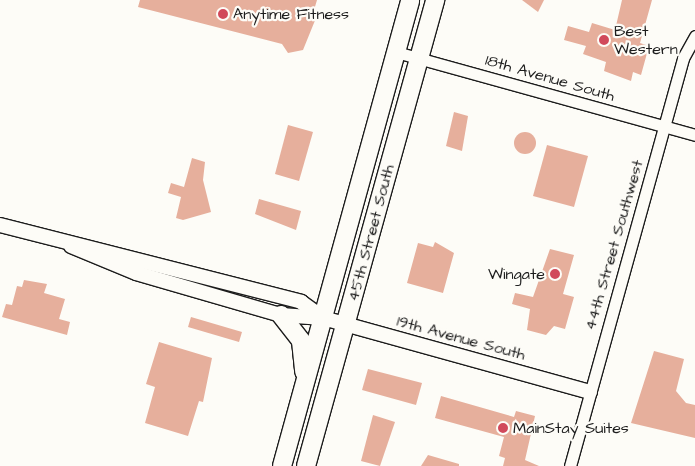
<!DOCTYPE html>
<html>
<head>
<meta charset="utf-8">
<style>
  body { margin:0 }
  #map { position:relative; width:695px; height:466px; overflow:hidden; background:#fdfcf7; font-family:"Architects Daughter",sans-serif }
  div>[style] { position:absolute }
  .building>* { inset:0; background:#e6af9c }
  .round { border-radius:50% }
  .roads { filter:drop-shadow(1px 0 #1c1c1c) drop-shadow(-1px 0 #1c1c1c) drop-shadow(0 1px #1c1c1c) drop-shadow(0 -1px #1c1c1c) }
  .minor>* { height:11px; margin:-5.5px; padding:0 5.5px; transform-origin:5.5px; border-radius:5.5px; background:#fdfcf7 }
  .tertiary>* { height:14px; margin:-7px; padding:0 7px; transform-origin:7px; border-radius:7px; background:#fdfcf7 }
  .primary>* { height:18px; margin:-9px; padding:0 9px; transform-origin:9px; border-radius:9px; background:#fdfcf7 }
  .dots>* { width:14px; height:14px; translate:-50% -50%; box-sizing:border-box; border:2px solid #fdfcf7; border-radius:50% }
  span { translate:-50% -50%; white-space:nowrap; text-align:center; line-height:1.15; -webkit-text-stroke:4.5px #fdfcf7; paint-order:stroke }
  .poi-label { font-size:16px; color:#1c1c1c }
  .left { translate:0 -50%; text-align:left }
  .right { translate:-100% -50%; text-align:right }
  .street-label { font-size:16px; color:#1c1c1c }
</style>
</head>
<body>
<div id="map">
  <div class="building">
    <div style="clip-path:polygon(140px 0,317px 0,312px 17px,316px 18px,303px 50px,288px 53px,282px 44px,138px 7px)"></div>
    <div style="clip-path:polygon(522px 0,544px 0,538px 12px)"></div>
    <div style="clip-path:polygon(622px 0,652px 0,640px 43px,649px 46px,641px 75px,633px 72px,631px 81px,604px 71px,606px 62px,583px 54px,586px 46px,564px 40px,568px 26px,589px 32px,592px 23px,615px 30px)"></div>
    <div style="clip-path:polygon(454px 112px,468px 116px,462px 151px,446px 146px)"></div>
    <div style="clip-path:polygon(288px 125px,313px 132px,299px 181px,275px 174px)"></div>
    <div class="round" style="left:514px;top:132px;width:22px;height:22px"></div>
    <div style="clip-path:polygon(547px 145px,588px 156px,574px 207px,533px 196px)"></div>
    <div style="clip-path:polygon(192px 158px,205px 162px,203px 180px,211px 212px,183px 220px,176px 218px,181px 197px,168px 193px,171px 183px,184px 187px)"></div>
    <div style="clip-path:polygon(259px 199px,301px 211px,296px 230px,255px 214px)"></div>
    <div style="clip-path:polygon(435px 242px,454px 253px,443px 293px,407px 283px,418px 243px,433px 247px)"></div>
    <div style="clip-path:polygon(550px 249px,574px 255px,563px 294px,574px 297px,565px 329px,554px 326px,546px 335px,527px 330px,530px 309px,512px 304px,515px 293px,533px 297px)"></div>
    <div style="clip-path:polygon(24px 280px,47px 284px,44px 293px,65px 299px,59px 319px,70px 322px,67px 335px,2px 317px,6px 304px,12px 305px,17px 286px,22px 287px)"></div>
    <div style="clip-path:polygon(191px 317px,242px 332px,239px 342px,188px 327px)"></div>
    <div style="clip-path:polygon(159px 342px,212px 358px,203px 402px,199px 401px,188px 436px,145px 423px,155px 387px,146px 384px)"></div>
    <div style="clip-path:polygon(654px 351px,684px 359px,676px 391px,686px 403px,695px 405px,695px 438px,631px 423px)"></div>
    <div style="clip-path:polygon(368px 369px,422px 383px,416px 405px,362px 390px)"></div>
    <div style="clip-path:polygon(441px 396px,514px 417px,516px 411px,535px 416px,525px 460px,539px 466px,503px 466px,505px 458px,499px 456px,504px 437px,435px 418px)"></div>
    <div style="clip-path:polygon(373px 415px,395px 422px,380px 466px,361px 461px)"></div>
    <div style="clip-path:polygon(428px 455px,459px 464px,459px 466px,421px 466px)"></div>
  </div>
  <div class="roads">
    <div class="minor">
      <div style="left:396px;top:52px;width:310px;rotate:15.5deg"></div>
      <div style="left:570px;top:466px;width:423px;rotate:-74.5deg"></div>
      <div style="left:683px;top:58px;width:25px;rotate:-61deg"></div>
    </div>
    <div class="tertiary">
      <div style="left:0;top:225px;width:311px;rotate:14.3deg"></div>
      <div style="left:301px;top:302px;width:26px;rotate:36deg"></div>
      <div style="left:71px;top:246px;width:70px;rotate:22.6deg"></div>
      <div style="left:136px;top:273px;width:151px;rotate:16.2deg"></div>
      <div style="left:281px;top:315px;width:42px;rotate:4.1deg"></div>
      <div style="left:323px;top:318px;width:277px;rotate:15.5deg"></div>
    </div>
    <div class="primary">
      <div style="left:281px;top:315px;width:33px;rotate:52deg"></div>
      <div style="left:301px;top:341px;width:31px;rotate:84deg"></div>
      <div style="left:282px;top:466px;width:483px;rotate:-74.6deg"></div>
      <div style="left:306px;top:466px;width:484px;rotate:-74.5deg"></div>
    </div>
  </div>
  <div class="dots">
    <div style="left:223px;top:14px;background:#d1495b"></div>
    <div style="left:604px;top:40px;background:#d1495b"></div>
    <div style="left:555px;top:274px;background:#d1495b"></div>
    <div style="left:503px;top:428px;background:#d1495b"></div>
  </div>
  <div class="poi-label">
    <span class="left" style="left:233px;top:14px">Anytime Fitness</span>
    <span class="left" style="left:614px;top:40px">Best<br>Western</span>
    <span class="right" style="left:545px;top:274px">Wingate</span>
    <span class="left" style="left:513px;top:428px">MainStay Suites</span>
  </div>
  <div class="street-label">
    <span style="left:550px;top:78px;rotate:16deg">18th Avenue South</span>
    <span style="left:371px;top:233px;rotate:-75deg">45th Street South</span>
    <span style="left:614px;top:245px;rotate:-74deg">44th Street Southwest</span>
    <span style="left:461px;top:338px;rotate:15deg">19th Avenue South</span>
  </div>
</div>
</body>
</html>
